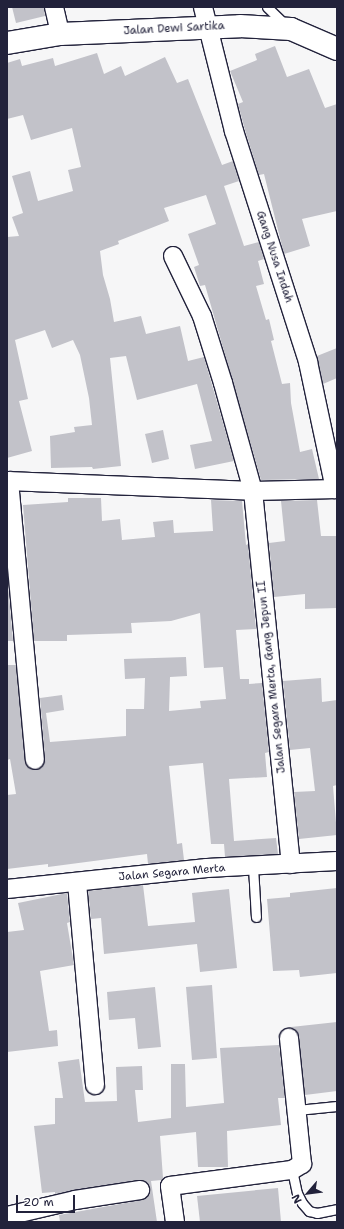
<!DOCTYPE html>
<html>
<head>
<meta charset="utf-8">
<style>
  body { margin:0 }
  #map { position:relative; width:344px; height:1229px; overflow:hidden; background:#f6f6f7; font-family:"Shantell Sans",sans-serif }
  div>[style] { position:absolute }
  .building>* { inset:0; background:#c2c2c9 }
  .roads { filter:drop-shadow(1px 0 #22223b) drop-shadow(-1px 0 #22223b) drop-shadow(0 1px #22223b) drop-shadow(0 -1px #22223b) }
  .lane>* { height:9px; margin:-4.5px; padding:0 4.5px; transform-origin:4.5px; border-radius:4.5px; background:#fff }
  .street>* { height:18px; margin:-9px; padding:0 9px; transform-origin:9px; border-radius:9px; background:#fff }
  .secondary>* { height:22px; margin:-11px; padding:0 11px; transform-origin:11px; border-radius:11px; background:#fff }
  span { translate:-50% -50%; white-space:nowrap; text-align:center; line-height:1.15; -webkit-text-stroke:3px #fff; paint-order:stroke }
  .street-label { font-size:11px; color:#22223b }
  .frame { position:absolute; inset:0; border:8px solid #22223b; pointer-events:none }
  .north { position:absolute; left:288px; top:1173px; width:40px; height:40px; -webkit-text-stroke:3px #fff; paint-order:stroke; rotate:242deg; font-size:11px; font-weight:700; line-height:16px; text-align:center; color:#22223b }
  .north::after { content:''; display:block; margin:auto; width:14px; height:18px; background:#22223b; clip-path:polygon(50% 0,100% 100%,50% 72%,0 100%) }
  .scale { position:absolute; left:16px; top:1195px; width:59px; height:18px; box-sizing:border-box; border:2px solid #22223b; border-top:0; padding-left:5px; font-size:12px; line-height:14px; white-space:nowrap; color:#22223b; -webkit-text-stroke:3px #fff; paint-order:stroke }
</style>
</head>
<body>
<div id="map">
  <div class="building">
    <div style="clip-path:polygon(12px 7px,44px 7px,45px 16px,16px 23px)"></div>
    <div style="clip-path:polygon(275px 46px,287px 77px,309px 69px,325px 108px,337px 104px,337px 211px,302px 219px,310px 246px,284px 254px,264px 174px,259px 175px,245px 130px,238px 104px,243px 102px,230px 71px,257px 60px,255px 54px)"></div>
    <div style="clip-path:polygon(97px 53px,104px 74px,121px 66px,125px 76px,165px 57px,177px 83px,188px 79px,222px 165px,233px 161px,239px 181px,224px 186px,244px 246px,259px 242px,264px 259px,258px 261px,264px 284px,256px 286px,266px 320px,269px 319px,274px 340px,271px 341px,282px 384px,290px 383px,291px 403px,300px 452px,312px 449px,319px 479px,261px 480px,205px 285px,200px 286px,194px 267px,199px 265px,188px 234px,216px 224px,206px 195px,164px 208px,169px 221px,118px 241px,119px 244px,100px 251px,103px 275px,110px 299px,114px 322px,141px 316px,146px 334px,180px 326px,188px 361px,204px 357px,234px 461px,195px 469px,190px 445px,212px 441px,197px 384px,137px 400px,126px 356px,110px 358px,121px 466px,93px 469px,92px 467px,51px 468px,50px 436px,75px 432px,74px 427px,92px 425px,89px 398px,80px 355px,73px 340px,52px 348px,45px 330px,15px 340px,28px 399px,19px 401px,32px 451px,7px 458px,7px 237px,19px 236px,12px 217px,23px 213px,12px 176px,30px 171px,38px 201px,73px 191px,68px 170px,81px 167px,72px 128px,31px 140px,23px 115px,7px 119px,7px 63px,20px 59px,22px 66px,53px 58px,55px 66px)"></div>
    <div style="clip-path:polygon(337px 348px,337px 378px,323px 384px,317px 356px)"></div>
    <div style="clip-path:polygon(163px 430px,169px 459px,152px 463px,145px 434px)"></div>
    <div style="clip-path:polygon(68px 498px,101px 498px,102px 521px,120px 519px,122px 540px,155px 537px,153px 522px,173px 520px,174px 533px,213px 531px,211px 500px,242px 501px,246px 545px,248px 544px,256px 629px,236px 630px,240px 679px,249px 679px,249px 684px,262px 683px,269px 752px,265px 753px,267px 777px,229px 779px,234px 841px,276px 838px,278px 854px,225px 857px,224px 844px,211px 844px,203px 763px,169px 766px,177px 844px,182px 843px,184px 860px,148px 864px,147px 854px,48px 867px,48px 864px,7px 869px,7px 795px,16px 794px,10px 759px,7px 760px,7px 665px,16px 665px,25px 761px,27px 766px,36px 770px,41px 768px,45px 759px,40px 698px,62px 695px,64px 710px,46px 713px,50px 742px,126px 736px,126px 709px,144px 709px,145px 678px,125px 679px,124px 659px,186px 657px,187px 676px,170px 677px,169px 711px,201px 708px,200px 701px,226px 699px,223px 667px,204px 668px,200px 613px,171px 621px,131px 623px,132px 633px,67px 635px,67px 641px,34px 641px,23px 505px,68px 502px)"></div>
    <div style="clip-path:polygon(317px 500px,321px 536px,337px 536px,337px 608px,305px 609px,305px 594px,274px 597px,269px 543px,285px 541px,281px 501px)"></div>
    <div style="clip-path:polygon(7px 573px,13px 641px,7px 641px)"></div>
    <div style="clip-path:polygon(321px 678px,322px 702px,337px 700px,337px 785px,333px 786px,337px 835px,299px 839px,294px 792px,315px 791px,310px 748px,290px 750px,283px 681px)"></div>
    <div style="clip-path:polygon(143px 885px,148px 926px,195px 922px,192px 893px,229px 889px,237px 968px,200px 972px,197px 944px,104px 954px,101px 918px,91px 919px,88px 891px)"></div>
    <div style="clip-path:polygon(337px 888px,337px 973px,300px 977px,299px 970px,273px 971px,267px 899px,290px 897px,290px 893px)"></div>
    <div style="clip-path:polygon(67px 893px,70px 922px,67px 923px,74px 965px,40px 971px,49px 1031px,57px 1030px,58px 1046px,7px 1052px,7px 932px,24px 930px,18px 903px)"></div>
    <div style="clip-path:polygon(212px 985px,217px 1058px,192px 1060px,186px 987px)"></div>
    <div style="clip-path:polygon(155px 987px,161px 1047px,138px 1049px,135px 1018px,109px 1020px,107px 992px)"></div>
    <div style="clip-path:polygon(337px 1022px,337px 1091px,305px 1095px,299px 1037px,297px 1032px,291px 1027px)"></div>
    <div style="clip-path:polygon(279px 1045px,285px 1098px,278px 1098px,281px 1125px,227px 1131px,228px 1167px,198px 1167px,196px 1132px,160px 1136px,163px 1178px,162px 1180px,151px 1181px,157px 1222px,60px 1222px,59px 1215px,142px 1200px,150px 1194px,150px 1189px,148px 1183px,138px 1180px,55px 1194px,55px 1192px,42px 1193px,34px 1126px,55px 1124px,55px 1098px,63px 1098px,58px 1062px,79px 1059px,85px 1102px,117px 1101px,116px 1067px,142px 1066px,143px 1090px,135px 1090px,138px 1122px,171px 1118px,171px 1064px,185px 1064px,186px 1107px,224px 1103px,220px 1048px)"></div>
    <div style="clip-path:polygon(278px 1188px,281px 1222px,200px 1222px,197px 1196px)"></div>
  </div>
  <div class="roads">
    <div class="lane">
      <div style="left:267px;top:7px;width:28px;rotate:44deg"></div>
      <div style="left:253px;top:867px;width:50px;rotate:86.6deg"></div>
      <div style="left:297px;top:1110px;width:40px;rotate:-5.7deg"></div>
      <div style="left:292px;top:1170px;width:24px;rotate:78deg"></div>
      <div style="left:297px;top:1193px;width:11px;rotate:63deg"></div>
      <div style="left:302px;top:1203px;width:11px;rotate:49deg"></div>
      <div style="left:309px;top:1211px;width:8px;rotate:14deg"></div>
      <div style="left:317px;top:1213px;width:20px;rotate:-11deg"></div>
    </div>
    <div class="street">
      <div style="left:54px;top:7px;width:28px;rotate:77deg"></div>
      <div style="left:203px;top:7px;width:128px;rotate:76deg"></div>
      <div style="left:234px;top:131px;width:243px;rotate:72.2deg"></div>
      <div style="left:308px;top:362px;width:130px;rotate:78deg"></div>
      <div style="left:173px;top:256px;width:67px;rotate:64.2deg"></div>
      <div style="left:202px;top:316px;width:70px;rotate:72.6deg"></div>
      <div style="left:223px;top:383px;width:112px;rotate:74.5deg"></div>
      <div style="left:253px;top:491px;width:84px;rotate:-1.4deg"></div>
      <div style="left:7px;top:481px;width:246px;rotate:2.3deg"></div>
      <div style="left:253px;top:491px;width:375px;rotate:84.2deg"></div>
      <div style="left:9px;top:481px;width:280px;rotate:84.7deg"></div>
      <div style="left:77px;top:883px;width:203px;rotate:84.9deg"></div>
      <div style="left:7px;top:889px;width:201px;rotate:-6deg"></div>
      <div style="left:207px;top:868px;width:130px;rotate:-3.1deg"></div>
      <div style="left:7px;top:1216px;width:70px;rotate:-13.2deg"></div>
      <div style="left:75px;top:1200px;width:66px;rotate:-8.7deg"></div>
      <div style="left:175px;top:1222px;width:36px;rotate:-98deg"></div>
      <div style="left:170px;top:1186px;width:123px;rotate:-7.5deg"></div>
      <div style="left:292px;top:1170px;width:12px;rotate:-31deg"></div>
      <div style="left:302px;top:1164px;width:127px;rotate:-95.9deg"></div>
    </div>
    <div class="secondary">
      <div style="left:7px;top:43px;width:54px;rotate:-9.6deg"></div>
      <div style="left:60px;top:34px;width:180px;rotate:-2.5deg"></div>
      <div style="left:240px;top:26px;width:51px;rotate:3.4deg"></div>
      <div style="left:291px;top:29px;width:50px;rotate:23.5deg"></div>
    </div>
  </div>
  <div class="street-label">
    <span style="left:174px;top:29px;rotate:-3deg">Jalan Dewi Sartika</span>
    <span style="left:274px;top:257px;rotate:72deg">Gang Nusa Indah</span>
    <span style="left:272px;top:677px;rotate:-96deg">Jalan Segara Merta, Gang Jepun II</span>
    <span style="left:172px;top:873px;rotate:-5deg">Jalan Segara Merta</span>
  </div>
  <div class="frame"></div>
  <div class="north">N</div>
  <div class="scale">20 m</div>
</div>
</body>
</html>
